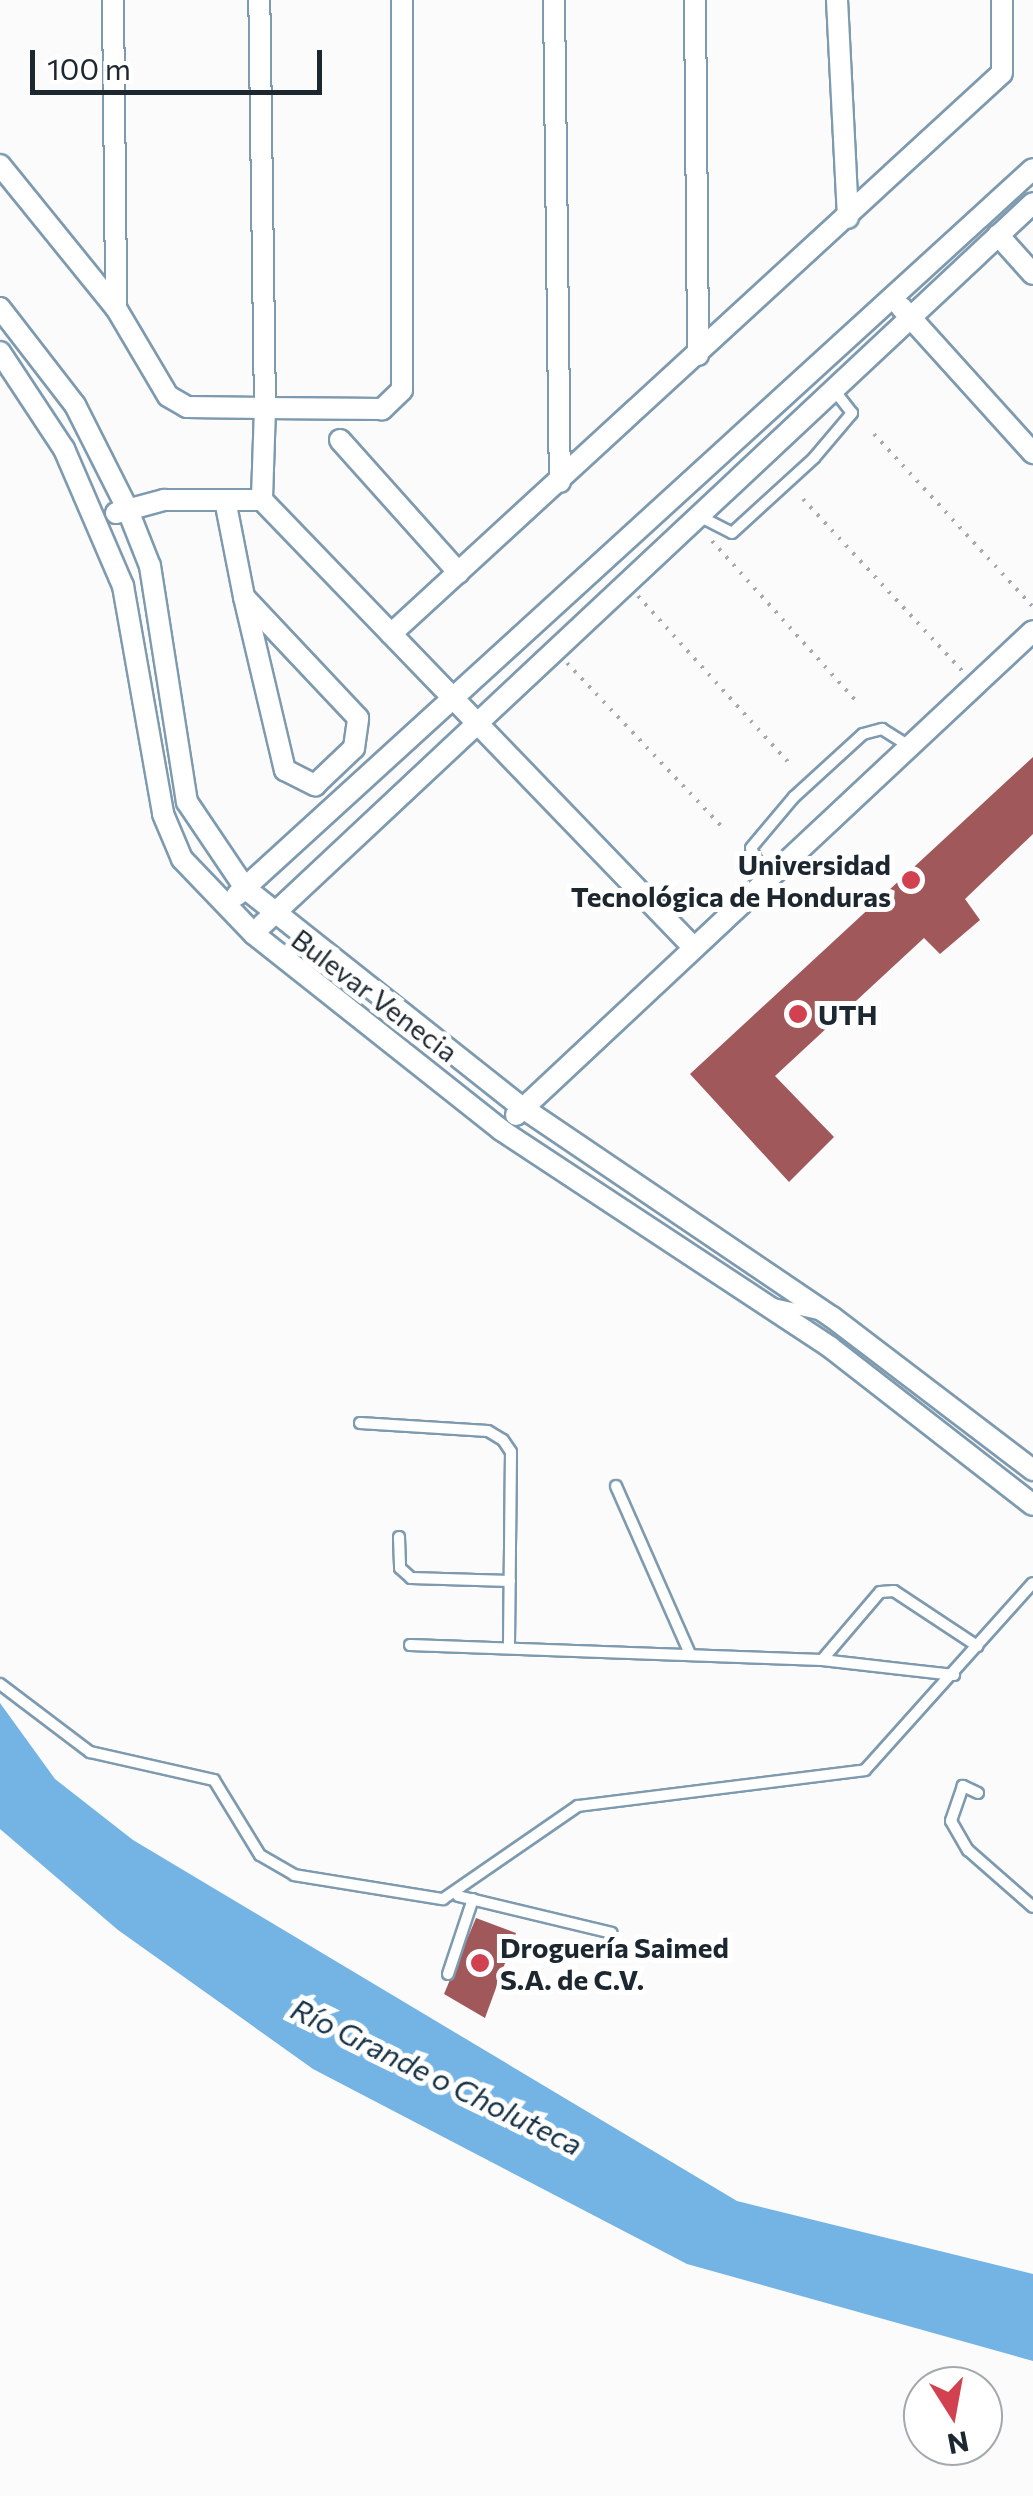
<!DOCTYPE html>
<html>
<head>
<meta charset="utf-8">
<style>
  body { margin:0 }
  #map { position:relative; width:1033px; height:2496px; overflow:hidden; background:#fbfbfb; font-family:Commissioner,sans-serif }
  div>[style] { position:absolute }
  .water>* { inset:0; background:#74b4e5 }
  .building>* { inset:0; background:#a1585a }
  .path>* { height:4px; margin-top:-2px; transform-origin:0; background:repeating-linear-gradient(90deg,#a6aaad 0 2.5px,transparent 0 10.5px) }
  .roads { filter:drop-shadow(2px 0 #7e9aaf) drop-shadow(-2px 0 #7e9aaf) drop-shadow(0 2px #7e9aaf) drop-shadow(0 -2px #7e9aaf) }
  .service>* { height:10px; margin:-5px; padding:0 5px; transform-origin:5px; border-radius:5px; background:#fff }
  .minor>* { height:20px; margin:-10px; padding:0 10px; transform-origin:10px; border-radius:10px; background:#fff }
  .dots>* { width:28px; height:28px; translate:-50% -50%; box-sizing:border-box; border:5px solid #fff; border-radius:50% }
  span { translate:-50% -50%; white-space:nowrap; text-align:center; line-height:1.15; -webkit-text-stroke:10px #fff; paint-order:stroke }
  .poi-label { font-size:28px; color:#1c2730; font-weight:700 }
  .right { translate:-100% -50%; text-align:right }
  .left { translate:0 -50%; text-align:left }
  .street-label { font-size:28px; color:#1c2730 }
  .water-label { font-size:30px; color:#133044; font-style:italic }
  .north { position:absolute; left:903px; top:2366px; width:100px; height:100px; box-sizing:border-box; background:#fff; border:2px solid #a4a9ac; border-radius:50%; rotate:169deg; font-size:28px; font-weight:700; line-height:40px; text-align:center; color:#1c2730 }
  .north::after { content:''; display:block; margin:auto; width:35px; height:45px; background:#d14150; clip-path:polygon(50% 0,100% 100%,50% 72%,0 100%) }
  .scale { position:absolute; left:30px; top:50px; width:292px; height:45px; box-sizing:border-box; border:5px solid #1c2730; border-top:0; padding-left:12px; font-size:30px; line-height:35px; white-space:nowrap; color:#1c2730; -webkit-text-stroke:8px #fff; paint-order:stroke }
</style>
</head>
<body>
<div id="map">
  <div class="water">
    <div style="clip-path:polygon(0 1703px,55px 1779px,133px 1840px,737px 2201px,1033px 2274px,1033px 2361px,687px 2264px,313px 2069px,118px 1930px,0 1829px)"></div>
  </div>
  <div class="building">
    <div style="clip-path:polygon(1033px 757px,1033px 834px,965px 899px,980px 920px,940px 954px,924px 938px,775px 1076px,834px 1137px,789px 1182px,690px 1074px)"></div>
    <div style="clip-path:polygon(476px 1918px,516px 1933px,485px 2018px,444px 1994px)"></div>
  </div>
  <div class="path">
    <div style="left:874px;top:434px;width:235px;rotate:47.4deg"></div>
    <div style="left:803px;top:499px;width:236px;rotate:47.2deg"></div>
    <div style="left:712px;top:541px;width:217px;rotate:48deg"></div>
    <div style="left:638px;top:596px;width:227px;rotate:47.9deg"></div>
    <div style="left:567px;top:663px;width:226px;rotate:46.6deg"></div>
  </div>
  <div class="roads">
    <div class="service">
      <div style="left:697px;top:515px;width:39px;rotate:27deg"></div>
      <div style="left:732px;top:533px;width:111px;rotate:-42.4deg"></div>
      <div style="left:814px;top:458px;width:59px;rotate:-49.8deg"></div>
      <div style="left:852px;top:413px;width:31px;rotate:-128deg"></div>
      <div style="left:766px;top:880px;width:35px;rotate:-115deg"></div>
      <div style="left:751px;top:848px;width:67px;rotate:-49.9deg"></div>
      <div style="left:794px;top:797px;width:93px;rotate:-42.4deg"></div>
      <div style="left:863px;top:734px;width:20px;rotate:-15deg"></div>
      <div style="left:882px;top:729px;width:32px;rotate:32deg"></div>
      <div style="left:764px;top:1302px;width:70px;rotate:12.4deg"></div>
      <div style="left:360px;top:1423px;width:128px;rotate:3.6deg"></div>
      <div style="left:488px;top:1431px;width:17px;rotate:31deg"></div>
      <div style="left:503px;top:1440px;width:14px;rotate:56deg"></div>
      <div style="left:511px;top:1452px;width:195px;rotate:90.6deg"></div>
      <div style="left:616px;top:1486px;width:184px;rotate:66.2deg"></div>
      <div style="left:399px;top:1537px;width:31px;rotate:88deg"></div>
      <div style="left:400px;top:1568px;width:15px;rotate:42deg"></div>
      <div style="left:411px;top:1578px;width:99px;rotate:1.7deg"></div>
      <div style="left:410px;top:1645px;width:412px;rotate:2.1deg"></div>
      <div style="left:822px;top:1660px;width:133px;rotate:6.5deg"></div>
      <div style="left:822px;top:1660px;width:89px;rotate:-49.5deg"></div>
      <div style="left:880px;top:1592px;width:14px;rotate:-4deg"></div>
      <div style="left:894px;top:1591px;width:100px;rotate:33.5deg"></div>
      <div style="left:0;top:1684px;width:113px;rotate:37.1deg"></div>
      <div style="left:90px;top:1752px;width:127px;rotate:12.7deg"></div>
      <div style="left:214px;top:1780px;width:88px;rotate:58.5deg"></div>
      <div style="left:260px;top:1855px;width:39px;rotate:30deg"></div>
      <div style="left:294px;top:1875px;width:151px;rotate:9.2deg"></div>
      <div style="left:443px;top:1899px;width:164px;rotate:-34.6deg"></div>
      <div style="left:578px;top:1806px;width:289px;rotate:-7.1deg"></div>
      <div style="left:865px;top:1770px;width:251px;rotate:-48.1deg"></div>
      <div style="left:978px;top:1793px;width:17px;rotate:-155deg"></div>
      <div style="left:963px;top:1786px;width:37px;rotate:109deg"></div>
      <div style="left:951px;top:1821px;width:34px;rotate:60deg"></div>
      <div style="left:968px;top:1850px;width:86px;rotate:41.2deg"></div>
      <div style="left:458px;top:1896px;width:158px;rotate:13.5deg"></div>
      <div style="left:448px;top:1974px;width:79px;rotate:-71.6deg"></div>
    </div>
    <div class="minor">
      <div style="left:113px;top:0;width:308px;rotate:89.4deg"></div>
      <div style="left:402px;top:0;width:390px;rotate:90deg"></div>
      <div style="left:402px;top:390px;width:28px;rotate:136deg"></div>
      <div style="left:382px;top:409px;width:117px;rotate:-179.5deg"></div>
      <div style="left:265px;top:408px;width:92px;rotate:91.9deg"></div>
      <div style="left:262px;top:500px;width:621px;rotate:46.04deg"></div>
      <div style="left:554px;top:0;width:482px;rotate:89.3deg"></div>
      <div style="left:695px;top:0;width:355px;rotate:89.5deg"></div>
      <div style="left:837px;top:0;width:218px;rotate:87.1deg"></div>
      <div style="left:0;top:165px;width:184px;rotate:51deg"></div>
      <div style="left:116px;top:308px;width:102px;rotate:59.4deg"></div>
      <div style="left:168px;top:396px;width:22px;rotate:30deg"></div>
      <div style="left:187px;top:407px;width:78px;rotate:0.7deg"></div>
      <div style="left:265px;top:408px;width:408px;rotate:-90.8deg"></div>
      <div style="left:998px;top:235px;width:52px;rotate:48.1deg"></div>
      <div style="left:901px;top:307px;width:197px;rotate:47.9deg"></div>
      <div style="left:0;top:308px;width:123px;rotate:52.3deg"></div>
      <div style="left:75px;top:405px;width:115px;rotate:63.2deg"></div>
      <div style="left:127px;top:508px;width:62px;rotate:68.4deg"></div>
      <div style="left:150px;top:566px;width:239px;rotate:81.1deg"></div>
      <div style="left:187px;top:802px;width:104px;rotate:56deg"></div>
      <div style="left:245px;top:888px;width:355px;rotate:38.4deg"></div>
      <div style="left:523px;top:1108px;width:373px;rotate:34.1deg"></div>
      <div style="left:832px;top:1317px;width:253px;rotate:37.3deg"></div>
      <div style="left:0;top:352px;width:116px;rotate:56.6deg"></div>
      <div style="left:64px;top:449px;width:149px;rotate:66.7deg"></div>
      <div style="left:123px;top:586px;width:231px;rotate:80deg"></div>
      <div style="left:163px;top:814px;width:49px;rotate:67.1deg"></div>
      <div style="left:182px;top:859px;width:104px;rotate:46.2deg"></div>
      <div style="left:254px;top:934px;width:315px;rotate:38.4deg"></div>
      <div style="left:501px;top:1130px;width:394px;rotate:33.4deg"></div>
      <div style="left:830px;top:1347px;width:257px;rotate:37.9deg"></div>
      <div style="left:340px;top:440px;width:178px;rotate:48.2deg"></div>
      <div style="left:225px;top:500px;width:99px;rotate:78.9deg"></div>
      <div style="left:244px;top:597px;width:178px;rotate:76.7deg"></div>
      <div style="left:285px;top:770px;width:34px;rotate:27deg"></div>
      <div style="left:315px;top:785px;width:54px;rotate:-43.5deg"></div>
      <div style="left:354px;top:748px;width:30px;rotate:-82deg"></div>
      <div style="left:358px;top:718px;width:166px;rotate:-133.3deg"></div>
      <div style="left:116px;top:513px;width:50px;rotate:-15.2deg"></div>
      <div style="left:164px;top:500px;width:98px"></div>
      <div style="left:391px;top:634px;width:829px;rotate:-42.56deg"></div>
      <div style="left:1002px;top:73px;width:73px;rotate:-90deg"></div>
      <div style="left:237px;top:895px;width:1077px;rotate:-42.37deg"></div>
      <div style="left:262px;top:925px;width:1056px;rotate:-43.12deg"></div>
      <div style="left:516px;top:1115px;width:708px;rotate:-43.11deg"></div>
    </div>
  </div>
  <div class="dots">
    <div style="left:911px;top:880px;background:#d14150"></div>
    <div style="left:798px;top:1014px;background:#d14150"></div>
    <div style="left:480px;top:1963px;background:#d14150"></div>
  </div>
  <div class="poi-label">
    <span class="right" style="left:891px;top:880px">Universidad<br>Tecnológica de Honduras</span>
    <span class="left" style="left:818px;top:1014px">UTH</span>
    <span class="left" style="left:500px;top:1963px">Droguería Saimed<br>S.A. de C.V.</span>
  </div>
  <div class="street-label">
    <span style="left:375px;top:995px;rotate:37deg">Bulevar Venecia</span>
  </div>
  <div class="water-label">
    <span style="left:437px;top:2076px;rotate:26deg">Río Grande o Choluteca</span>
  </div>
  <div class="north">N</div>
  <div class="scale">100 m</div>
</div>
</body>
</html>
